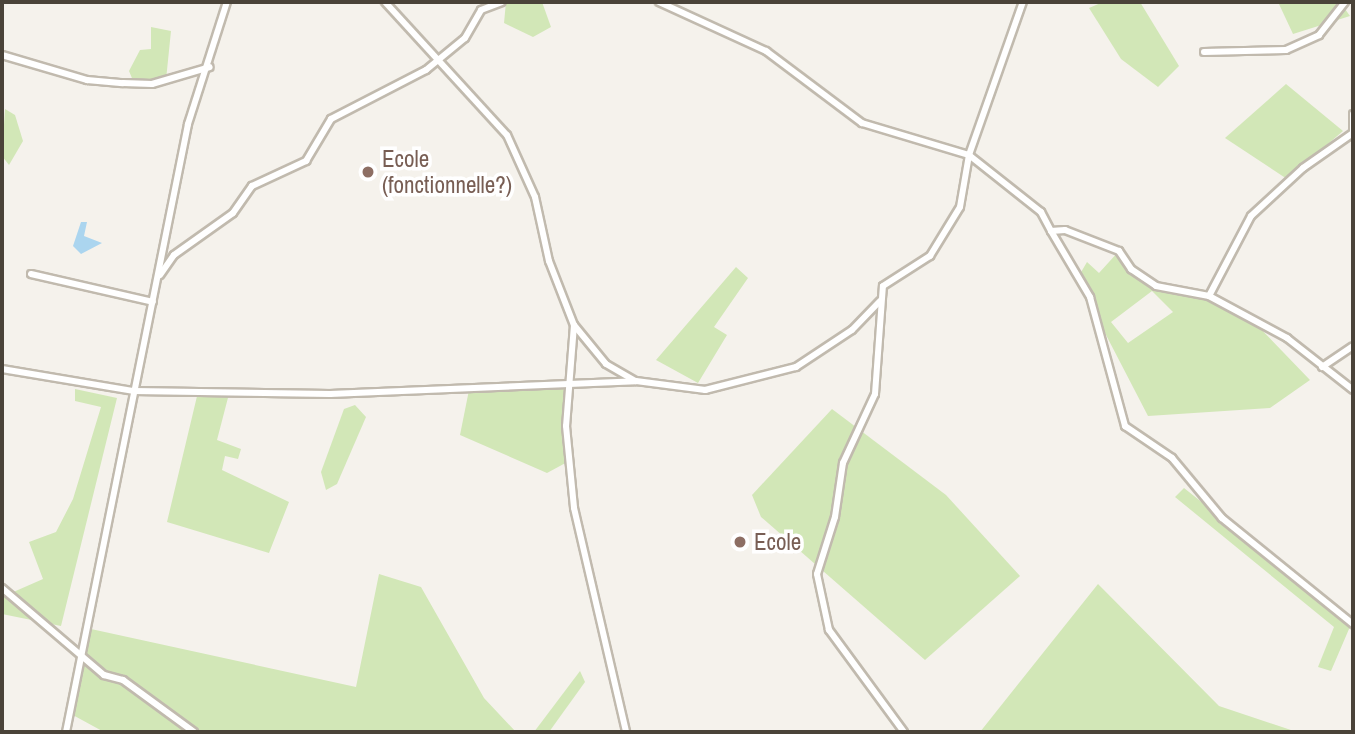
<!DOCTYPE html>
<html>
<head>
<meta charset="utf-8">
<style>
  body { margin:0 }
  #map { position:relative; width:1355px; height:734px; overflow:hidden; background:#f5f2ec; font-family:"Archivo Narrow",sans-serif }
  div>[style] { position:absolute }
  .green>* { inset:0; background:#d2e7b7 }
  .water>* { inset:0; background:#abd5ef }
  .roads { filter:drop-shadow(2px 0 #c1baae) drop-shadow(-2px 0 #c1baae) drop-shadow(0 2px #c1baae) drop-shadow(0 -2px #c1baae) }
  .minor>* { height:6px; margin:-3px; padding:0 3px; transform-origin:3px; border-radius:3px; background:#fff }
  .dots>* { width:19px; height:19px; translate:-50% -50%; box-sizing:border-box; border:4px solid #fff; border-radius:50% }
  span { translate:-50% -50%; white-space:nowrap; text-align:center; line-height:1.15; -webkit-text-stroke:7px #fff; paint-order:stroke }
  .education-label { font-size:23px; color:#785e54 }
  .left { translate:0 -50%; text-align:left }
  .frame { position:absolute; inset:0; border:4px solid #4a4339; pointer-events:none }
</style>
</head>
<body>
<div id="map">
  <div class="green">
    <div style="clip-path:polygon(506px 2px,542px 2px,551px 27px,533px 37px,504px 23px)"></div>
    <div style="clip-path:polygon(1103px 2px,1140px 2px,1179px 66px,1158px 87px,1121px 59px,1089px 8px)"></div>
    <div style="clip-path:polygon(1278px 2px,1340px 2px,1350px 16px,1293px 34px)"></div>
    <div style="clip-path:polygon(151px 27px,171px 31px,166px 80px,134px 83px,129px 71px,140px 50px,151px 49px)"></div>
    <div style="clip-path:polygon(1286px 84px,1343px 131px,1287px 179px,1225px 138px)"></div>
    <div style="clip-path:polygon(5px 109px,15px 115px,23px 141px,9px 165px,2px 156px)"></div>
    <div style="clip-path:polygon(evenodd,1119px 251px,1131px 269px,1156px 286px,1205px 294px,1255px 323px,1310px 380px,1270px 408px,1148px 416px,1077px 279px,1087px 262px,1099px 273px,1119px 251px,1152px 291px,1173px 312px,1128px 343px,1111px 322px,1152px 291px)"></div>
    <div style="clip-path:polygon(736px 267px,748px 278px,714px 327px,727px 335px,698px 383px,656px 360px)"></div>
    <div style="clip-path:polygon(568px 384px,571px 460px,547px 473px,460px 435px,469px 390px)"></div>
    <div style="clip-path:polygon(75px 389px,117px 398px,61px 626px,2px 614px,2px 597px,43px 579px,29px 542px,56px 532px,73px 499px,101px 407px,75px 401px)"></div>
    <div style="clip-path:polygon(230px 390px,217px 440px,241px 449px,238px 459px,225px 456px,222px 470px,289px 502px,269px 553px,167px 522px,198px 392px)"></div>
    <div style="clip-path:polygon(355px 405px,366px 417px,337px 484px,326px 490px,321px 472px,344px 409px)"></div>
    <div style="clip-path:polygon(832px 409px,946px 495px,1020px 576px,925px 660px,761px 517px,752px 495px)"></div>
    <div style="clip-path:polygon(1184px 488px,1352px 622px,1331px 671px,1318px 667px,1334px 627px,1175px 497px)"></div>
    <div style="clip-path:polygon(379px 574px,421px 587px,484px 698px,516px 732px,104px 732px,71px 714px,91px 629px,356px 687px)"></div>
    <div style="clip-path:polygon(1098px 584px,1219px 706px,1297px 732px,980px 732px)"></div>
    <div style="clip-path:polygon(580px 671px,585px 682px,549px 732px,534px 732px)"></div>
  </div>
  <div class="water">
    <div style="clip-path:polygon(81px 222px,87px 222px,84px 236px,102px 243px,81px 254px,73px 246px)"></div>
  </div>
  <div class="roads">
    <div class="minor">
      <div style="left:385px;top:2px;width:180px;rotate:47.5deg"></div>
      <div style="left:507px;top:135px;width:68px;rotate:65.7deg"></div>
      <div style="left:535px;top:197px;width:66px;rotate:77.7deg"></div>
      <div style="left:549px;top:261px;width:69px;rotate:68.7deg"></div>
      <div style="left:574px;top:325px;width:101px;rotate:94.5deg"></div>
      <div style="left:566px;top:426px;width:82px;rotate:84.4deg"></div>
      <div style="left:574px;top:508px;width:230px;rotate:76.9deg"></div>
      <div style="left:659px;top:2px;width:118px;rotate:24.6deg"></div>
      <div style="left:766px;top:51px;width:120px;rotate:36.9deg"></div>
      <div style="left:862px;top:123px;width:112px;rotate:16.7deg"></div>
      <div style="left:969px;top:155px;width:92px;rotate:38.4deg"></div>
      <div style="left:1041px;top:212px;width:21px;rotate:62deg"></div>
      <div style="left:1051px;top:231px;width:14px;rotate:-4deg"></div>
      <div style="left:1065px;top:230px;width:58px;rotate:21.3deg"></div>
      <div style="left:1119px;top:251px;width:22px;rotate:56deg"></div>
      <div style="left:1131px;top:269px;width:30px;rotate:34deg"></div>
      <div style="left:1156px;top:286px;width:54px;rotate:10.7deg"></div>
      <div style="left:1209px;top:296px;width:89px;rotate:28.3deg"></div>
      <div style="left:1287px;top:338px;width:84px;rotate:38.2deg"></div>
      <div style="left:1204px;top:52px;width:82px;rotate:-1.4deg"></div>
      <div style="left:1286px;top:50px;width:36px;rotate:-24deg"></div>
      <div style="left:1319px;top:35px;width:42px;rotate:-51.8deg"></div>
      <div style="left:2px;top:55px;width:89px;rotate:16.4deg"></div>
      <div style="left:87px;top:80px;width:36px;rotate:5deg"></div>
      <div style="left:123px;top:83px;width:29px;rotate:2deg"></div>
      <div style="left:152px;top:84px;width:60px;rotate:-16.3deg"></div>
      <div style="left:1353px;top:114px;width:17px;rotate:90deg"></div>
      <div style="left:1051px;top:231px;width:77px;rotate:59.4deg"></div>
      <div style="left:1090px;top:297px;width:134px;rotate:74.8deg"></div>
      <div style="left:1125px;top:426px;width:57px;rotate:34.2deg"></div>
      <div style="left:1172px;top:458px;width:78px;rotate:50.2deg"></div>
      <div style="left:1222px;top:518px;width:169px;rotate:39deg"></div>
      <div style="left:31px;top:274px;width:125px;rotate:12.9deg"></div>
      <div style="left:160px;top:275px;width:24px;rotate:-55deg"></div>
      <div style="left:174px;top:255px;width:72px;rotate:-35.4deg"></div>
      <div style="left:233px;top:213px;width:33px;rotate:-55deg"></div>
      <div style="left:252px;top:186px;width:60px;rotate:-24.8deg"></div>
      <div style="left:306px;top:161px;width:49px;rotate:-59.2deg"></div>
      <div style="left:331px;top:119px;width:107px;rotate:-27.3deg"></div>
      <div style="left:426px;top:70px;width:50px;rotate:-39.4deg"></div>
      <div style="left:465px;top:38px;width:32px;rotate:-60deg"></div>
      <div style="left:481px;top:10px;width:22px;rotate:-21deg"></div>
      <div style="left:1209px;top:296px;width:90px;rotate:-62.3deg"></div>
      <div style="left:1251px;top:216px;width:71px;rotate:-42.7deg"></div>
      <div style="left:1303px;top:168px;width:61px;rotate:-35deg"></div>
      <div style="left:574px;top:325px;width:50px;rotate:50.6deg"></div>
      <div style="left:606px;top:364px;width:34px;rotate:30deg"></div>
      <div style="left:636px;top:381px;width:70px;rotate:7.4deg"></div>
      <div style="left:705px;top:390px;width:94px;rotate:-14.2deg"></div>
      <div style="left:796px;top:367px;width:67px;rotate:-33.5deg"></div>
      <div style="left:852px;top:330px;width:40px;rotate:-46deg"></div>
      <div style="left:1322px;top:367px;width:37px;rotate:-34deg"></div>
      <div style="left:2px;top:369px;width:134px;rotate:9.5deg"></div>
      <div style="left:134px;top:391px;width:196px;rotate:0.9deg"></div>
      <div style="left:330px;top:394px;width:306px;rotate:-2.4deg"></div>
      <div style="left:2px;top:588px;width:134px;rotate:40.5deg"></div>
      <div style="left:104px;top:675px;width:20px;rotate:15deg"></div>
      <div style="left:123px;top:680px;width:88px;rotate:36.2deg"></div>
      <div style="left:66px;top:732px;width:620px;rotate:-78.65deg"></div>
      <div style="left:188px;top:124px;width:128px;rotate:-72.3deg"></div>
      <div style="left:904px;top:732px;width:127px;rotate:-126.3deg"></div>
      <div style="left:829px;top:630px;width:57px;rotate:-102.1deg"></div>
      <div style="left:817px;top:574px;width:60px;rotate:-72.5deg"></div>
      <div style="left:835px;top:517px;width:55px;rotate:-81.6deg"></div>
      <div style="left:843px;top:463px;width:76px;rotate:-65.1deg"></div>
      <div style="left:875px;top:394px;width:108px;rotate:-85.8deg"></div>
      <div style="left:883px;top:286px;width:56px;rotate:-32.6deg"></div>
      <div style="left:930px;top:256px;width:57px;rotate:-58.5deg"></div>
      <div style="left:960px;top:207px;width:53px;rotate:-80.2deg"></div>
      <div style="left:969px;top:155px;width:162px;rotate:-70.6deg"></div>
    </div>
  </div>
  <div class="dots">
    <div style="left:368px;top:172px;background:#8d6e63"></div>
    <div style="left:740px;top:542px;background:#8d6e63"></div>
  </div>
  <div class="education-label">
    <span class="left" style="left:382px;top:172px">Ecole<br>(fonctionnelle?)</span>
    <span class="left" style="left:754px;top:542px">Ecole</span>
  </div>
  <div class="frame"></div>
</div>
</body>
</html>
